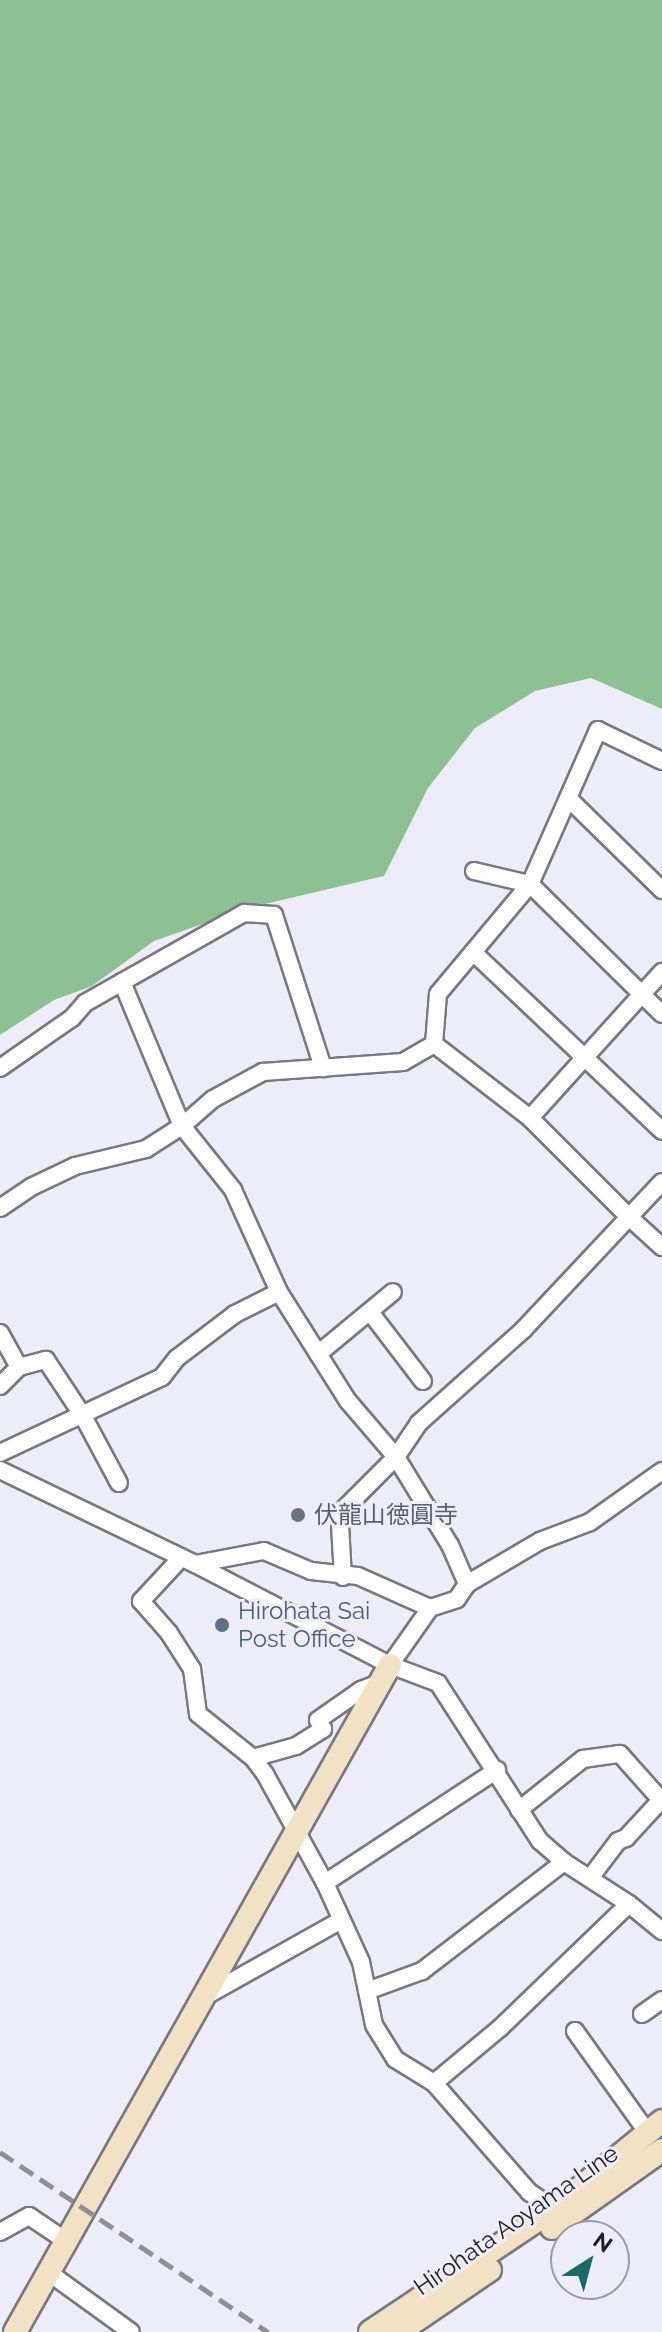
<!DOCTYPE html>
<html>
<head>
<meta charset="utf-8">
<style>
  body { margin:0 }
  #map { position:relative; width:662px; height:2332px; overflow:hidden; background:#ededf8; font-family:Raleway,"Noto Sans JP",sans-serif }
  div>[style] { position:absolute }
  .forest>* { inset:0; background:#8dc093 }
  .roads { filter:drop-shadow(2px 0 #797882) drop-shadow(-2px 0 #797882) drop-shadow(0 2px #797882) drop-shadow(0 -2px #797882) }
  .street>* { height:16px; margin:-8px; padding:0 8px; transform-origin:8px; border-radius:8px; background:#fff }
  .secondary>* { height:22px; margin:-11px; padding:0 11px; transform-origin:11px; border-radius:11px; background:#f2e1c5 }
  .rail>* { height:5px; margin-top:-2.5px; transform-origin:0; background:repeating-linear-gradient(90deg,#8f8f97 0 16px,transparent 0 24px) }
  .dots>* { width:22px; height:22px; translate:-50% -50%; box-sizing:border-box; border:4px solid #ededf8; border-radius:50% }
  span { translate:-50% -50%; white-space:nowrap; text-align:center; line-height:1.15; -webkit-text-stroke:6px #ededf8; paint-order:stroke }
  .worship-label { font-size:24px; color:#5b616d }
  .left { translate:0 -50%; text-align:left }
  .service-label { font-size:24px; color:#4e5e75 }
  .street-label { font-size:24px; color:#1f1f23 }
  .north { position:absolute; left:550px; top:2220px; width:80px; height:80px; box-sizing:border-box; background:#ededf8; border:2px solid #9b9ba3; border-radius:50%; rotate:36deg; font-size:22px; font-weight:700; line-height:32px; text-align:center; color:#1f1f23 }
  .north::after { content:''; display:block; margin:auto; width:28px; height:36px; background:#1b6867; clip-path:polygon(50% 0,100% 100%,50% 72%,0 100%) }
</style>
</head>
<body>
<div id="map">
  <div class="forest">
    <div style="clip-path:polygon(0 0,662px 0,662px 709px,591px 678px,535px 691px,475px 728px,428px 788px,384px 876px,248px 908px,154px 941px,92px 986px,54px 1000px,0 1035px)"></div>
  </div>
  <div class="roads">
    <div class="street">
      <div style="left:662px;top:761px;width:71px;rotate:-154.2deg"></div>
      <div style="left:598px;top:730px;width:168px;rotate:113.8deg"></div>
      <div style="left:530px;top:884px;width:143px;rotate:129.9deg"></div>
      <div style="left:438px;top:994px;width:50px;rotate:94.6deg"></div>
      <div style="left:434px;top:1044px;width:121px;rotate:37.6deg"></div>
      <div style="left:530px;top:1118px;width:140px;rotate:45deg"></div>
      <div style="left:629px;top:1217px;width:48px;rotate:-46.7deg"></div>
      <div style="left:568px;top:798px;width:132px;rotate:44.4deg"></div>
      <div style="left:474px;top:871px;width:57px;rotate:13.1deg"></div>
      <div style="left:530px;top:884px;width:185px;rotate:44.6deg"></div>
      <div style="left:473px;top:952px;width:260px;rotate:43.4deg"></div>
      <div style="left:122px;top:982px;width:156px;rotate:67.4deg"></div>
      <div style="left:182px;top:1126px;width:82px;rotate:51.4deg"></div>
      <div style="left:233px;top:1190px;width:112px;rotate:65.7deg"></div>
      <div style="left:279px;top:1292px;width:129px;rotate:57.7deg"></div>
      <div style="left:348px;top:1401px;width:74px;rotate:49.4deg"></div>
      <div style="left:396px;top:1457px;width:103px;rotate:58.5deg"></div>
      <div style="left:450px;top:1545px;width:43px;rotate:66.4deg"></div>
      <div style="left:0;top:1068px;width:88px;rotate:-34.8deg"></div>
      <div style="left:72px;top:1018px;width:20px;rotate:-49deg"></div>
      <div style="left:85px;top:1003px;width:183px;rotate:-29.5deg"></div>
      <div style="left:244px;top:913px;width:30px;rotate:4deg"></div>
      <div style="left:274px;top:915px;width:161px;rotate:72.2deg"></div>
      <div style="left:530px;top:1118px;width:197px;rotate:-47.9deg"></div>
      <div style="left:0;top:1208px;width:37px;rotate:-34deg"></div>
      <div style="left:31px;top:1187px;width:49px;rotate:-25.5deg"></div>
      <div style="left:75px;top:1166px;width:73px;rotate:-13.5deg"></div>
      <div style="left:146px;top:1149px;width:43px;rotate:-32.6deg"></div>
      <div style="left:182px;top:1126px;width:41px;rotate:-41.1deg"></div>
      <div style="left:213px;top:1099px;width:57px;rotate:-28.4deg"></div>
      <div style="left:263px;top:1072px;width:140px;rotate:-4.1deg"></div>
      <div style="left:403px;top:1062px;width:36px;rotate:-30deg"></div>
      <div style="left:370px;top:1312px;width:87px;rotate:52.5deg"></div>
      <div style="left:0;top:1333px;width:39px;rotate:61deg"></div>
      <div style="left:318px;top:1354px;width:97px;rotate:-39.6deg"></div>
      <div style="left:0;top:1386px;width:27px;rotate:-45deg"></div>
      <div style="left:19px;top:1367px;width:28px;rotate:-15deg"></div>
      <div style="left:46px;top:1360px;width:67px;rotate:56.5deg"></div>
      <div style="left:83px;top:1416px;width:76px;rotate:61.8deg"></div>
      <div style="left:0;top:1453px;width:179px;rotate:-25.1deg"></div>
      <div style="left:162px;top:1377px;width:24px;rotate:-52deg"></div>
      <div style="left:177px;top:1358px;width:73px;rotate:-37.2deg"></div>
      <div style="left:235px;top:1314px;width:49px;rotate:-26.6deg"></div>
      <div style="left:0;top:1470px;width:216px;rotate:25.7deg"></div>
      <div style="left:195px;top:1564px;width:220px;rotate:27.4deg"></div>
      <div style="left:390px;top:1665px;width:51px;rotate:20.6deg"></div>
      <div style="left:438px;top:1683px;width:188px;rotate:57.2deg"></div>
      <div style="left:540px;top:1841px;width:32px;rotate:41deg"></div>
      <div style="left:564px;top:1862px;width:77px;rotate:32.9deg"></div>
      <div style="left:629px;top:1904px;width:43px;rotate:39.3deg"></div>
      <div style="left:181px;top:1558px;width:59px;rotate:132.9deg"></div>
      <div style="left:141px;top:1601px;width:43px;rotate:48.8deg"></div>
      <div style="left:169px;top:1633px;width:43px;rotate:57.4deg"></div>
      <div style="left:192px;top:1669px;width:45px;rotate:82.4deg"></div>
      <div style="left:198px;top:1714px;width:70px;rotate:38.7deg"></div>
      <div style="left:253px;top:1758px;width:20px;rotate:53deg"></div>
      <div style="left:265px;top:1774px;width:124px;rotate:61.2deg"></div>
      <div style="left:325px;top:1883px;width:87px;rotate:65.5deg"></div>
      <div style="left:361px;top:1962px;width:64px;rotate:78.3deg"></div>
      <div style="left:374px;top:2025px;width:40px;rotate:58deg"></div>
      <div style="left:395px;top:2059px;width:46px;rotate:31.6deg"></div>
      <div style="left:434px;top:2083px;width:145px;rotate:48.9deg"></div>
      <div style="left:529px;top:2192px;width:30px;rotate:34deg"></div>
      <div style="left:195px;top:1564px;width:70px;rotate:-10.7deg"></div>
      <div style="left:264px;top:1551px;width:51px;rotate:23.1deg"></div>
      <div style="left:311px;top:1571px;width:47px;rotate:6.1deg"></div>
      <div style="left:358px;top:1576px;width:79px;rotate:24deg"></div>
      <div style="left:343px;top:1577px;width:52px;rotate:-93.3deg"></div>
      <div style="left:340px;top:1525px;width:15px;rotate:-79deg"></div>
      <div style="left:343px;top:1510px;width:75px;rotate:-45deg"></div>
      <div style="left:396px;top:1457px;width:41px;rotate:-55.9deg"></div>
      <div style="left:419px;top:1423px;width:140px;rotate:-41.8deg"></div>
      <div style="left:523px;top:1330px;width:155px;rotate:-46.8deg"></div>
      <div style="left:629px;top:1217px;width:45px;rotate:42.3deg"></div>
      <div style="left:390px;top:1665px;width:70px;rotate:-54.9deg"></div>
      <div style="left:430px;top:1608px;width:28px;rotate:-18deg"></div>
      <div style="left:457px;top:1599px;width:18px;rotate:-56deg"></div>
      <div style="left:467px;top:1584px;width:85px;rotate:-30.5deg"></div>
      <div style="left:540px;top:1541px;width:53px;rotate:-20.8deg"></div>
      <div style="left:590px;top:1522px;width:88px;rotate:-35.3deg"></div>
      <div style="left:253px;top:1758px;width:45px;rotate:-15.6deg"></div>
      <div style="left:296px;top:1746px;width:32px;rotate:-32deg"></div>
      <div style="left:323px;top:1729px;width:10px;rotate:-119deg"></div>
      <div style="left:318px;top:1720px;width:52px;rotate:-34.9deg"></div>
      <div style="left:361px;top:1690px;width:19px;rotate:-21deg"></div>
      <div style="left:519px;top:1810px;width:82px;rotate:-38.6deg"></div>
      <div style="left:583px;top:1759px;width:37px;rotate:-8deg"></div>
      <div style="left:620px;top:1754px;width:62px;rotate:48.3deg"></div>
      <div style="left:590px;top:1878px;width:46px;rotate:-52.9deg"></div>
      <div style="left:618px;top:1841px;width:9px;rotate:-21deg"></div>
      <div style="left:626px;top:1838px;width:53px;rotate:-47.3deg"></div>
      <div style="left:325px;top:1883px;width:206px;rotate:-33.3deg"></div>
      <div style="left:367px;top:1991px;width:59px;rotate:-20deg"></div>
      <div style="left:422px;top:1971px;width:179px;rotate:-37.5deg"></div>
      <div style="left:204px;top:1997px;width:157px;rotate:-29.3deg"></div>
      <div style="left:642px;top:2014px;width:24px;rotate:-35deg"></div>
      <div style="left:575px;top:2031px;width:124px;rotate:54.5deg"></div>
      <div style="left:434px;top:2083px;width:86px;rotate:-39.8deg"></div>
      <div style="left:500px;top:2028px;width:179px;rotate:-43.9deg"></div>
      <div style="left:0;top:2232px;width:33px;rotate:-29deg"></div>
      <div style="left:29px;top:2216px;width:45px;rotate:34deg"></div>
      <div style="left:48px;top:2272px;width:102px;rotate:35.9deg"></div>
    </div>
    <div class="secondary">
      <div style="left:552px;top:2228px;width:135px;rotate:-35.3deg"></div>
      <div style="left:15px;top:2332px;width:765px;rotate:-60.65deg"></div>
      <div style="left:370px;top:2332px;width:221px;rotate:-33.8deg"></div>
      <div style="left:554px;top:2209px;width:139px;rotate:-39.2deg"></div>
      <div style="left:399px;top:2332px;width:110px;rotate:-34.3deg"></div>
    </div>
  </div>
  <div class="rail">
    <div style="left:0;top:2152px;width:323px;rotate:33.9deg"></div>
  </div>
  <div class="dots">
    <div style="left:298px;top:1515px;background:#6b7280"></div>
    <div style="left:222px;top:1625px;background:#5c6f8a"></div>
  </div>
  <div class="worship-label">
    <span class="left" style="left:314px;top:1515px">伏龍山徳圓寺</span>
  </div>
  <div class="service-label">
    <span class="left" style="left:238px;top:1625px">Hirohata Sai<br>Post Office</span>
  </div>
  <div class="street-label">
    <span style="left:516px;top:2220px;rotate:-35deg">Hirohata Aoyama Line</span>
  </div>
  <div class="north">N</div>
</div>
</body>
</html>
